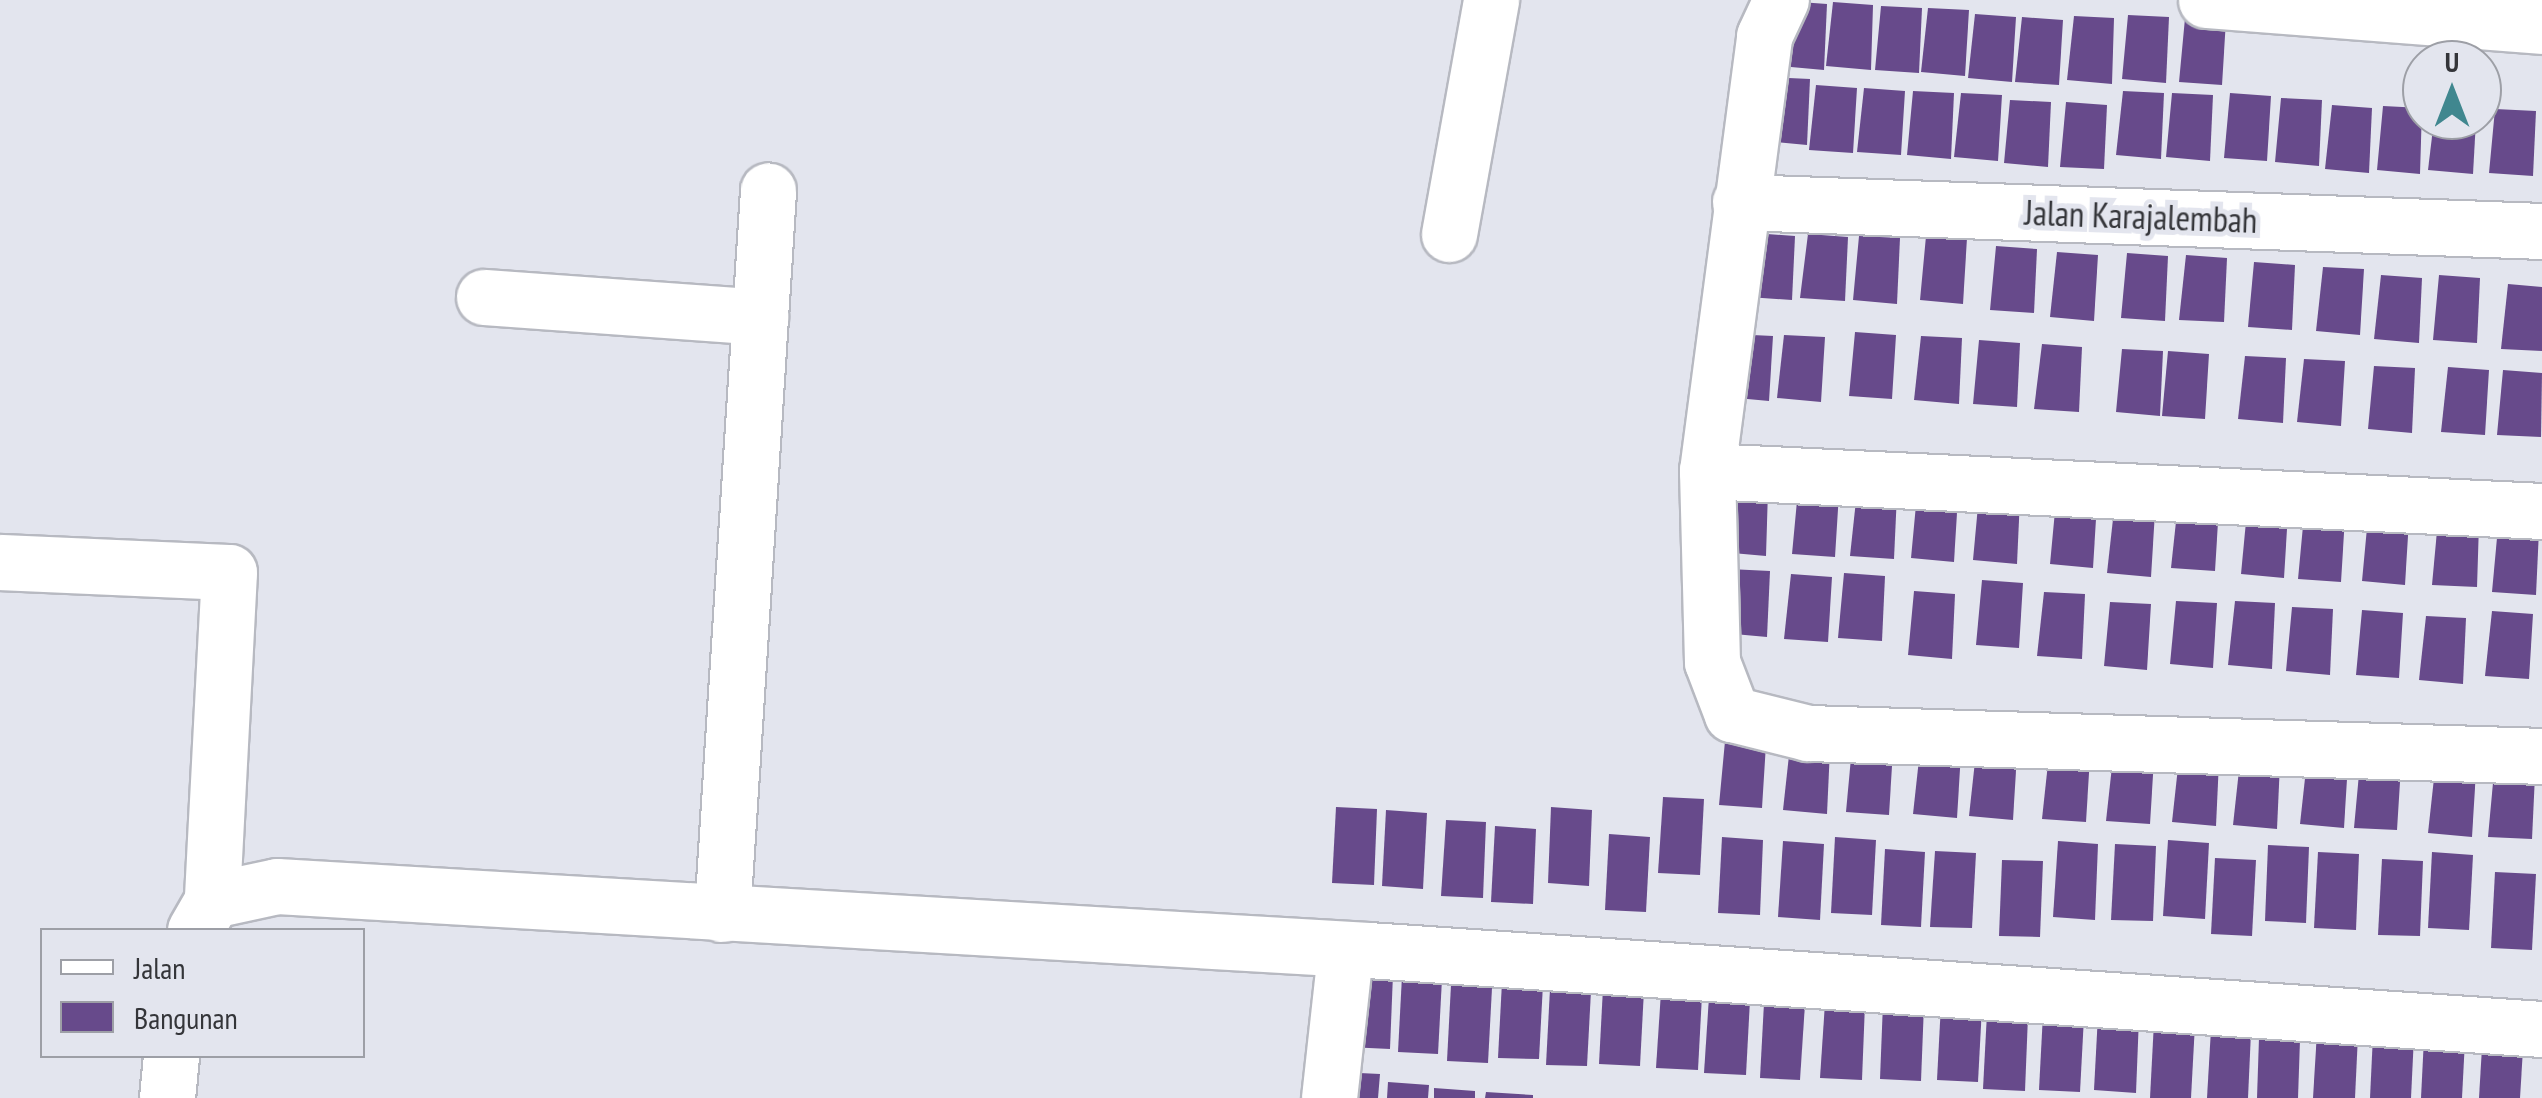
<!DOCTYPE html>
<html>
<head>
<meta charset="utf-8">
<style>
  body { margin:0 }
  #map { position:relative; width:2542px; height:1098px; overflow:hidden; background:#e3e5ee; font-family:"PT Sans Narrow",sans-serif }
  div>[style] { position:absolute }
  .building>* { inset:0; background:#674a8b }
  .roads { filter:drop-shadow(2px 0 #b7b9c1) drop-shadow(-2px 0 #b7b9c1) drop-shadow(0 2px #b7b9c1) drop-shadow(0 -2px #b7b9c1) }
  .minor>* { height:55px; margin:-27.5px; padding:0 27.5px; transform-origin:27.5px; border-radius:27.5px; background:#fff }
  span { translate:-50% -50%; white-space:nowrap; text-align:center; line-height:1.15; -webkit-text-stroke:10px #e3e5ee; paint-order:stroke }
  .street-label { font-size:35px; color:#343539 }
  .legend { position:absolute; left:40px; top:928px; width:325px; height:130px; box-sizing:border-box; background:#e3e5ee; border:2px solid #9d9fa6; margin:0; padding:12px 18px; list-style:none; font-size:30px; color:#343539 }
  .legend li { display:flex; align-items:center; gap:20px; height:50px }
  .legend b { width:50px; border:2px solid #9d9fa6 }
  .north { position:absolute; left:2402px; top:40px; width:100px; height:100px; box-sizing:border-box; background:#e3e5ee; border:2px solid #9d9fa6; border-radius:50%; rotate:0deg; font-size:28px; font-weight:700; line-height:40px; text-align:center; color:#343539 }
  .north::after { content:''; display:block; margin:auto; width:35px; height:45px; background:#40878f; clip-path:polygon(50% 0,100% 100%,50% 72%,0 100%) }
</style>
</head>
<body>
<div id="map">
  <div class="building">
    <div style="clip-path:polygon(1786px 1px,1827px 4px,1824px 70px,1780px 66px)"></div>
    <div style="clip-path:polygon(1833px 2px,1873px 5px,1871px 70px,1826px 66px)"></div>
    <div style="clip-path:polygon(1881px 6px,1922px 8px,1919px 73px,1875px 70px)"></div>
    <div style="clip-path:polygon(1928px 8px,1969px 10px,1965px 76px,1921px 72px)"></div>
    <div style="clip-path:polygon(1975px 14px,2016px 17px,2012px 82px,1968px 78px)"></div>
    <div style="clip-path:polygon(2128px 15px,2169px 17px,2166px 83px,2122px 79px)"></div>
    <div style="clip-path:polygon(2074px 16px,2114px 18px,2112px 84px,2067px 80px)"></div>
    <div style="clip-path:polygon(2022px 17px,2063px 20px,2059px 85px,2015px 82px)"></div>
    <div style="clip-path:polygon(2185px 18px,2226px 20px,2222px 85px,2179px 82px)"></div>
    <div style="clip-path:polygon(1769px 77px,1810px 79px,1807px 145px,1763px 141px)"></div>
    <div style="clip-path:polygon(1816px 85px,1857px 88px,1853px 153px,1809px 150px)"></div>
    <div style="clip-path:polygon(1864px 88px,1905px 91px,1901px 155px,1857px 152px)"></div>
    <div style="clip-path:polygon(1913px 91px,1954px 93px,1951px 159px,1907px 155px)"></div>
    <div style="clip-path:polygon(2123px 91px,2164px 93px,2161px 159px,2116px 155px)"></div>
    <div style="clip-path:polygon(1961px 93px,2002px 95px,1998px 161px,1954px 157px)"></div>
    <div style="clip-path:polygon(2172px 93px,2213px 95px,2210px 161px,2166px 157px)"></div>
    <div style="clip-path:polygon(2230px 93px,2271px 96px,2267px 161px,2224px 158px)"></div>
    <div style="clip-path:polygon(2281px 98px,2322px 100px,2319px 166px,2275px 162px)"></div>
    <div style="clip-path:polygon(2010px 100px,2051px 102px,2048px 167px,2004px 163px)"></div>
    <div style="clip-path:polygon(2066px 102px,2107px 105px,2104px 169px,2060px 167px)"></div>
    <div style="clip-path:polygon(2332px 105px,2372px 108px,2369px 173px,2325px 169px)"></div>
    <div style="clip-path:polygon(2383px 106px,2422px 108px,2420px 174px,2377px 170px)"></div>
    <div style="clip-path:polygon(2495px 109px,2536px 111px,2533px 176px,2489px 173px)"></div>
    <div style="clip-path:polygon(2434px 120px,2476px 120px,2473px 174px,2428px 170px)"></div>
    <div style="clip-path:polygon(1754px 233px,1795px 236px,1792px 300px,1748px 297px)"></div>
    <div style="clip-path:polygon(1808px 234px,1848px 237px,1845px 301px,1800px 298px)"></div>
    <div style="clip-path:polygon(1859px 236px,1900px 238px,1897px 304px,1853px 300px)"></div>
    <div style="clip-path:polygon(1926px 236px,1967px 238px,1963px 304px,1920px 300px)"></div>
    <div style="clip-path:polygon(1996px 246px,2037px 249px,2034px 313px,1990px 310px)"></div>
    <div style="clip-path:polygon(2057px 252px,2098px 255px,2094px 321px,2050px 317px)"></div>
    <div style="clip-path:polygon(2127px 253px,2168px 256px,2165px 321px,2121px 318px)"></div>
    <div style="clip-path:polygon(2186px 255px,2227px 258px,2224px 322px,2179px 320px)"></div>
    <div style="clip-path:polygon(2254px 262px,2295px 265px,2292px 330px,2248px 327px)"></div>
    <div style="clip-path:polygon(2323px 267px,2364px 269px,2360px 335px,2316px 331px)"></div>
    <div style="clip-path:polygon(2381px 275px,2422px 278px,2419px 343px,2374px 339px)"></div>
    <div style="clip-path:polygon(2439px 275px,2480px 278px,2477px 343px,2433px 340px)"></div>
    <div style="clip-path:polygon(2508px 284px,2542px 287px,2542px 351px,2501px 349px)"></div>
    <div style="clip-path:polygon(1855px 332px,1896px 335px,1892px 399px,1849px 396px)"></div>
    <div style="clip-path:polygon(1732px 334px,1773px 336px,1769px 401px,1726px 397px)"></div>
    <div style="clip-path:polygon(1784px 335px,1825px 337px,1821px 402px,1777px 398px)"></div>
    <div style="clip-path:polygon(1921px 336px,1962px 338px,1959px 404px,1914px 400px)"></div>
    <div style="clip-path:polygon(1979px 340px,2020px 343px,2017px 407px,1973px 404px)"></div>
    <div style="clip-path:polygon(2042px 344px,2082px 347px,2079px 412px,2034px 409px)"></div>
    <div style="clip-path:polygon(2122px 349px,2163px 351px,2160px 416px,2116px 412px)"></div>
    <div style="clip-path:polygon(2168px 351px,2209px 354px,2205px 419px,2162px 416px)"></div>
    <div style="clip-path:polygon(2245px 356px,2286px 358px,2283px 423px,2238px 419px)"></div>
    <div style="clip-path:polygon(2304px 359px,2345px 361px,2341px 426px,2297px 422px)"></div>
    <div style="clip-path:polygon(2374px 366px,2415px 368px,2412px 433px,2368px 429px)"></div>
    <div style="clip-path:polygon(2448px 367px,2489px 370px,2485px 435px,2441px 432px)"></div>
    <div style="clip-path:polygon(2503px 370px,2542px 373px,2541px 437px,2497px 435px)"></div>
    <div style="clip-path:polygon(1728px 488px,1768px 490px,1766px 556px,1721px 552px)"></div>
    <div style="clip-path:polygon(1798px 490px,1839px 493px,1835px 557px,1792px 554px)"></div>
    <div style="clip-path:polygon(1857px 491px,1897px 494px,1894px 559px,1850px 556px)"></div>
    <div style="clip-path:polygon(1917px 494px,1958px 496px,1954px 562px,1911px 558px)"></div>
    <div style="clip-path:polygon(1979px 495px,2020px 498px,2017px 564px,1973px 560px)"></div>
    <div style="clip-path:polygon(2056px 500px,2097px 503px,2093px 568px,2050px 564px)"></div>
    <div style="clip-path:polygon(2178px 503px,2219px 506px,2215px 571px,2171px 568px)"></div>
    <div style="clip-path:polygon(2114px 510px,2155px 512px,2151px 577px,2107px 573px)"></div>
    <div style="clip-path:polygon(2247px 511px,2288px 513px,2284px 578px,2241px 574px)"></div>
    <div style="clip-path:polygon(2304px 515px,2345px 517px,2341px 582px,2298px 579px)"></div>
    <div style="clip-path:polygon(2368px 517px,2409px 519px,2405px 585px,2362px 581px)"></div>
    <div style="clip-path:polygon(2438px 520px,2479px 523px,2477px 587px,2432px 585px)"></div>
    <div style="clip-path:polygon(2498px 527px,2539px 530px,2536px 595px,2492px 592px)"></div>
    <div style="clip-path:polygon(1729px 569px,1770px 571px,1767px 637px,1723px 633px)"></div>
    <div style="clip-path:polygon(1844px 573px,1885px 576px,1882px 641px,1838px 638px)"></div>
    <div style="clip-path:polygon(1791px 574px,1832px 577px,1828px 642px,1784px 639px)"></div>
    <div style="clip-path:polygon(1982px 580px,2023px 583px,2019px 648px,1976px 645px)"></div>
    <div style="clip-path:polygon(1914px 591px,1955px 594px,1952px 659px,1908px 655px)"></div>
    <div style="clip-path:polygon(2044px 592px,2085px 594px,2082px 659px,2037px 656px)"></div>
    <div style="clip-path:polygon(2176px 601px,2217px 603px,2213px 668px,2170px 664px)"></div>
    <div style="clip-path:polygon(2235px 601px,2275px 603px,2272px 669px,2228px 665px)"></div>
    <div style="clip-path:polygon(2110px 602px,2151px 604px,2147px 670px,2104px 666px)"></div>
    <div style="clip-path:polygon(2292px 607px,2333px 609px,2330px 675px,2286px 671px)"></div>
    <div style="clip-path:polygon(2362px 610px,2403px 613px,2399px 678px,2356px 675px)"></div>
    <div style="clip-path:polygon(2492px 611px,2533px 614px,2529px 679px,2485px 676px)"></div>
    <div style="clip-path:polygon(2426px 616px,2466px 618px,2463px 684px,2419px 680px)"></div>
    <div style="clip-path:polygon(1725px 741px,1766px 744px,1762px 808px,1719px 805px)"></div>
    <div style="clip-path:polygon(1790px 746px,1830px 749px,1827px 814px,1783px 810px)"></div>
    <div style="clip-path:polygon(1852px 747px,1893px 750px,1889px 815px,1846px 812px)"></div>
    <div style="clip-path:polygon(1920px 750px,1961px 753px,1957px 818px,1913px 814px)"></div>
    <div style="clip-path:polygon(1976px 752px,2017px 754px,2013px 820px,1969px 816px)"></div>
    <div style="clip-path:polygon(2049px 754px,2090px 757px,2086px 822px,2042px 819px)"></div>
    <div style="clip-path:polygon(2113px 757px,2154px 759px,2150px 824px,2106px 821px)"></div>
    <div style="clip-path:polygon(2179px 758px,2219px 761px,2216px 826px,2172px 822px)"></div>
    <div style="clip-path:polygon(2307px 760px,2348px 762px,2344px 828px,2300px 824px)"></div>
    <div style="clip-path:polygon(2240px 761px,2280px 763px,2277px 829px,2233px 825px)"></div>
    <div style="clip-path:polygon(2360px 763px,2401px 766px,2397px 830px,2354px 828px)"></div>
    <div style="clip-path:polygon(2435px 769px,2476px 771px,2472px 837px,2428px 833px)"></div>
    <div style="clip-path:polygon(2494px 772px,2535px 775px,2532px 839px,2488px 837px)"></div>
    <div style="clip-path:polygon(1663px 797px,1704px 799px,1700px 875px,1658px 873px)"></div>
    <div style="clip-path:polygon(1336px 807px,1377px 809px,1374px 885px,1332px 883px)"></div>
    <div style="clip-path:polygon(1551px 807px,1592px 810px,1589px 886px,1548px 883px)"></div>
    <div style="clip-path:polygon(1386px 810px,1427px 813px,1423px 889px,1382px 886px)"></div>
    <div style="clip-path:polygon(1446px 820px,1486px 822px,1483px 898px,1441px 896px)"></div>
    <div style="clip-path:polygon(1495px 826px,1536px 829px,1533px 904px,1491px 902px)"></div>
    <div style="clip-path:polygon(1609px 834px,1650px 837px,1646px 912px,1605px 910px)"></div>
    <div style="clip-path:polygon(1722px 837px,1763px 840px,1760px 915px,1718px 913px)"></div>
    <div style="clip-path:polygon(1835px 837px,1876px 840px,1872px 915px,1831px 913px)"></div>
    <div style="clip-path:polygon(2168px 840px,2209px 843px,2205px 919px,2163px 916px)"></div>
    <div style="clip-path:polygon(1783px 841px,1824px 844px,1820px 920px,1778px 917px)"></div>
    <div style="clip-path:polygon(2058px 841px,2098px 844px,2095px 920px,2053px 917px)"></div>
    <div style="clip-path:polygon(2115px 844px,2156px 846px,2153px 921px,2111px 920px)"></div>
    <div style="clip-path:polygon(2268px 845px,2309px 847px,2306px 923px,2265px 921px)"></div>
    <div style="clip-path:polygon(1885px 849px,1925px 852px,1921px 927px,1881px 925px)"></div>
    <div style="clip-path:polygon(1935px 851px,1976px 853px,1972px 928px,1930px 927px)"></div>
    <div style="clip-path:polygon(2318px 852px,2359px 854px,2356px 930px,2314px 928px)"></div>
    <div style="clip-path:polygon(2432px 852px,2473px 855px,2469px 930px,2428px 928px)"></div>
    <div style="clip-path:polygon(2215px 858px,2256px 860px,2252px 936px,2211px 934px)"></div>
    <div style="clip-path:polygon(2382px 859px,2423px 861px,2420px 936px,2378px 935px)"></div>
    <div style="clip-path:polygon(2002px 860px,2043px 861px,2040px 937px,1999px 936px)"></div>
    <div style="clip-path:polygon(2495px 872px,2536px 874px,2532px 950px,2491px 948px)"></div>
    <div style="clip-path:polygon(1352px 971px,1393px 974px,1390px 1049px,1348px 1047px)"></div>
    <div style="clip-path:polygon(1402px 976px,1442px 979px,1438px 1054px,1398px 1052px)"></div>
    <div style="clip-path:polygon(1502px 982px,1543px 984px,1539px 1059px,1498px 1058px)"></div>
    <div style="clip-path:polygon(1451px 985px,1492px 988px,1488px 1063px,1447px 1061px)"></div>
    <div style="clip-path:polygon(1603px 988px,1644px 990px,1640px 1066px,1599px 1064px)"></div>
    <div style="clip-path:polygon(1550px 989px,1591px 991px,1587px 1066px,1546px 1065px)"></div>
    <div style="clip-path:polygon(1661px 992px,1702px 995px,1698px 1070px,1656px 1068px)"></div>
    <div style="clip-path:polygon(1709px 997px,1750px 1000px,1746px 1075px,1704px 1073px)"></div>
    <div style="clip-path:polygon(1764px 1003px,1805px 1004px,1800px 1080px,1760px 1078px)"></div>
    <div style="clip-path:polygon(1825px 1003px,1865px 1004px,1862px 1080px,1820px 1078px)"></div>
    <div style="clip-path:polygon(1883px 1003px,1924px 1005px,1921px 1081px,1880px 1079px)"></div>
    <div style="clip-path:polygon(1941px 1004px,1982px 1007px,1978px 1082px,1937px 1080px)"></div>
    <div style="clip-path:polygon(1987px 1013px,2028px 1016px,2025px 1091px,1983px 1089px)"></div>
    <div style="clip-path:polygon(2043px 1014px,2084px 1017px,2080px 1092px,2039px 1090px)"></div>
    <div style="clip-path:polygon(2098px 1015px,2139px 1017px,2136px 1093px,2094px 1090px)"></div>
    <div style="clip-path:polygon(2154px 1022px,2195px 1024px,2191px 1098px,2150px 1098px)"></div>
    <div style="clip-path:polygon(2211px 1029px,2251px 1032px,2248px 1098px,2207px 1098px)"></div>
    <div style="clip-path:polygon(2317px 1032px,2358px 1035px,2355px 1098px,2313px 1098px)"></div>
    <div style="clip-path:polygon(2373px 1035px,2414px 1036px,2411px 1098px,2370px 1098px)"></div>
    <div style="clip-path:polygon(2259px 1038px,2300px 1040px,2298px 1098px,2257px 1098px)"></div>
    <div style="clip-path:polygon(2424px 1038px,2465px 1040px,2462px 1098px,2421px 1098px)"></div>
    <div style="clip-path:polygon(2482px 1047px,2523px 1049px,2520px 1098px,2479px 1098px)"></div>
    <div style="clip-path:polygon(1339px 1072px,1380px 1074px,1378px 1098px,1337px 1098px)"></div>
    <div style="clip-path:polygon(1388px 1082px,1429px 1085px,1428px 1098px,1387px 1098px)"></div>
    <div style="clip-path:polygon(1434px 1088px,1475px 1091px,1475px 1098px,1434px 1098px)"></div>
    <div style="clip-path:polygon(1486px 1092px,1533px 1095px,1533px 1098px,1485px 1098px)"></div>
  </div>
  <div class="roads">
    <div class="minor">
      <div style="left:2206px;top:0;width:337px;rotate:4.4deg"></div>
      <div style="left:1740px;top:202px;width:803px;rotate:2.07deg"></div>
      <div style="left:1449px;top:234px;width:238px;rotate:-79.8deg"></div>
      <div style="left:484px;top:297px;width:277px;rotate:4.1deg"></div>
      <div style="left:1707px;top:471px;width:439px;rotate:-82.5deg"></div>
      <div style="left:1764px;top:36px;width:40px;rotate:-65deg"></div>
      <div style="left:2542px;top:511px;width:836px;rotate:-177.26deg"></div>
      <div style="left:1707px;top:471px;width:191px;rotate:88.5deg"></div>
      <div style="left:1712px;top:662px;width:56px;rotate:69deg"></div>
      <div style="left:1732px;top:714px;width:78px;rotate:14deg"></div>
      <div style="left:1808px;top:733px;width:734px;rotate:1.79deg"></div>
      <div style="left:0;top:562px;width:229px;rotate:2.5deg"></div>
      <div style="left:229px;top:572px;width:328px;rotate:93deg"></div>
      <div style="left:722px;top:914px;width:725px;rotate:-86.36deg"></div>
      <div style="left:195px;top:930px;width:34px;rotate:-60deg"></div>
      <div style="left:212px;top:900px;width:66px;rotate:-12.2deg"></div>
      <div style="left:277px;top:886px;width:1093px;rotate:3.36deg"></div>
      <div style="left:1368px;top:950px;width:1177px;rotate:3.85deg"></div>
      <div style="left:167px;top:1098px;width:42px;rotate:-84.6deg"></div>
      <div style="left:1329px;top:1098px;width:147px;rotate:-83.7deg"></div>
    </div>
  </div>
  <div class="street-label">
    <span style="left:2141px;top:216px;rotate:2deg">Jalan Karajalembah</span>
  </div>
  <ul class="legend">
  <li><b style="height:12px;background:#fff"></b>Jalan</li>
  <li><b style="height:28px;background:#674a8b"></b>Bangunan</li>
  </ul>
  <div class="north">U</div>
</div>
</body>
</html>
